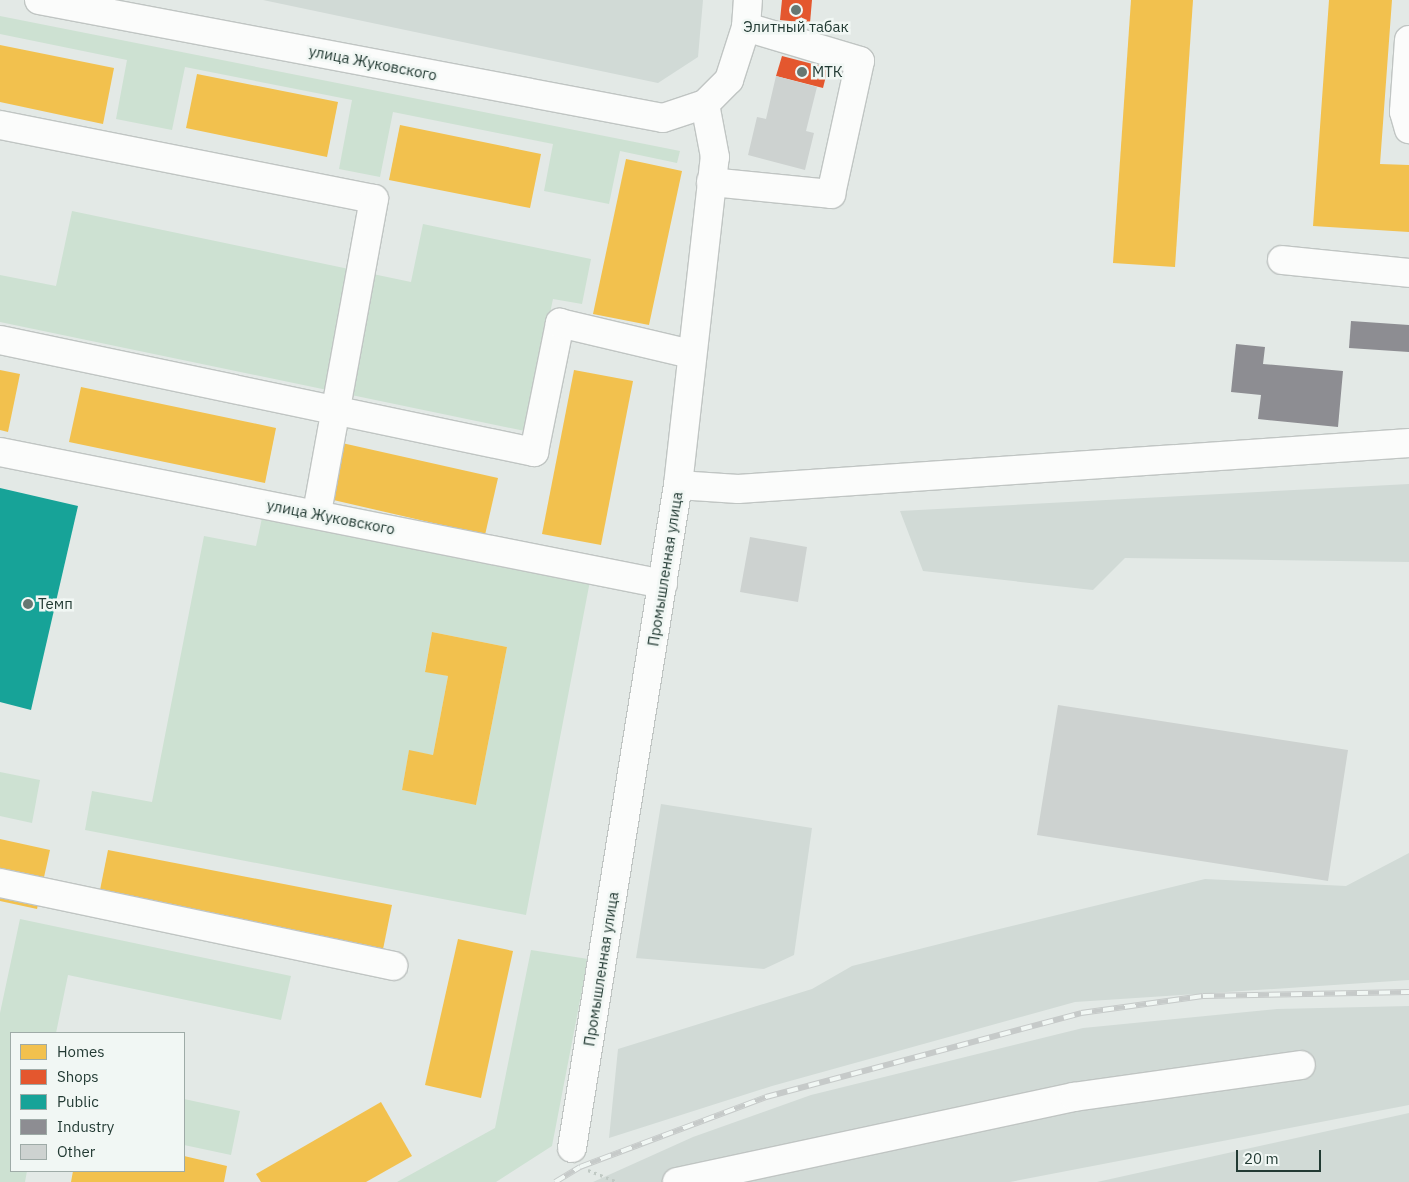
<!DOCTYPE html>
<html>
<head>
<meta charset="utf-8">
<style>
  body { margin:0 }
  #map { position:relative; width:1409px; height:1182px; overflow:hidden; background:#e3e9e6; font-family:"IBM Plex Sans",sans-serif }
  div>[style] { position:absolute }
  .built>* { inset:0; background:#d1dad6 }
  .green>* { inset:0; background:#cde1d2 }
  .homes>* { inset:0; background:#f2c14e }
  .shops>* { inset:0; background:#e4572e }
  .public>* { inset:0; background:#17a398 }
  .industry>* { inset:0; background:#8d8d92 }
  .building>* { inset:0; background:#cdd2d0 }
  .path>* { height:3px; margin-top:-1.5px; transform-origin:0; background:repeating-linear-gradient(90deg,#c0c9c4 0 2.5px,transparent 0 6.5px) }
  .roads { filter:drop-shadow(1px 0 #c0c5c3) drop-shadow(-1px 0 #c0c5c3) drop-shadow(0 1px #c0c5c3) drop-shadow(0 -1px #c0c5c3) }
  .minor>* { height:28px; margin:-14px; padding:0 14px; transform-origin:14px; border-radius:14px; background:#fbfcfb }
  .rail>* { height:5.5px; margin-top:-2.75px; transform-origin:0; background:repeating-linear-gradient(90deg,#f1f7f4 0 11px,#c6cac9 0 22px); box-sizing:border-box; border-block:1px solid #c6cac9 }
  .dots>* { width:14px; height:14px; translate:-50% -50%; box-sizing:border-box; border:2px solid #f1f7f4; border-radius:50% }
  span { translate:-50% -50%; white-space:nowrap; text-align:center; line-height:1.15; -webkit-text-stroke:5px #f1f7f4; paint-order:stroke }
  .poi-label { font-size:15px; color:#223a33 }
  .left { translate:0 -50%; text-align:left }
  .street-label { font-size:15px; color:#223a33 }
  .legend { position:absolute; left:10px; top:1032px; width:175px; height:140px; box-sizing:border-box; background:#f1f7f4; border:1px solid #9eaba7; margin:0; padding:6px 9px; list-style:none; font-size:15px; color:#223a33 }
  .legend li { display:flex; align-items:center; gap:10px; height:25px }
  .legend b { width:25px; border:1px solid #9eaba7 }
  .scale { position:absolute; left:1236px; top:1150px; width:85px; height:22px; box-sizing:border-box; border:2px solid #223a33; border-top:0; padding-left:6px; font-size:15px; line-height:18px; white-space:nowrap; color:#223a33; -webkit-text-stroke:4px #f1f7f4; paint-order:stroke }
</style>
</head>
<body>
<div id="map">
  <div class="built">
    <div style="clip-path:polygon(263px 0,703px 0,698px 57px,658px 83px)"></div>
    <div style="clip-path:polygon(1409px 484px,1409px 562px,1125px 558px,1093px 590px,923px 571px,900px 511px)"></div>
    <div style="clip-path:polygon(661px 804px,812px 828px,794px 955px,764px 969px,636px 958px)"></div>
    <div style="clip-path:polygon(1409px 853px,1409px 980px,1075px 1002px,772px 1086px,609px 1138px,618px 1049px,812px 989px,852px 966px,987px 932px,1205px 879px,1346px 886px)"></div>
    <div style="clip-path:polygon(1409px 1006px,1409px 1105px,1010px 1182px,593px 1182px,693px 1137px,811px 1095px,1083px 1028px,1277px 1009px)"></div>
    <div style="clip-path:polygon(1409px 1113px,1409px 1182px,1097px 1182px)"></div>
  </div>
  <div class="green">
    <div style="clip-path:polygon(0 16px,680px 151px,677px 163px,620px 151px,609px 204px,544px 191px,553px 144px,393px 112px,380px 177px,339px 169px,352px 100px,185px 67px,172px 130px,116px 119px,127px 60px,0 34px)"></div>
    <div style="clip-path:polygon(72px 211px,411px 282px,423px 224px,591px 259px,582px 304px,553px 299px,525px 431px,0 322px,0 275px,56px 286px)"></div>
    <div style="clip-path:polygon(evenodd,262px 518px,590px 581px,526px 915px,85px 830px,92px 791px,152px 802px,204px 536px,256px 546px,262px 518px,432px 632px,507px 647px,476px 805px,402px 790px,409px 751px,433px 755px,448px 676px,425px 671px,432px 632px)"></div>
    <div style="clip-path:polygon(0 772px,40px 780px,32px 823px,0 816px)"></div>
    <div style="clip-path:polygon(20px 919px,291px 976px,281px 1020px,68px 975px,56px 1033px,11px 1033px,11px 1171px,27px 1171px,25px 1182px,0 1182px,0 1013px)"></div>
    <div style="clip-path:polygon(531px 950px,588px 959px,552px 1146px,496px 1182px,397px 1182px,495px 1128px)"></div>
    <div style="clip-path:polygon(184px 1099px,240px 1111px,231px 1155px,184px 1145px)"></div>
  </div>
  <div class="homes">
    <div style="clip-path:polygon(1131px 0,1193px 0,1175px 267px,1113px 263px)"></div>
    <div style="clip-path:polygon(1329px 0,1392px 0,1380px 164px,1409px 165px,1409px 232px,1313px 226px)"></div>
    <div style="clip-path:polygon(0 45px,114px 68px,103px 124px,0 102px)"></div>
    <div style="clip-path:polygon(197px 74px,338px 102px,327px 157px,186px 128px)"></div>
    <div style="clip-path:polygon(400px 125px,541px 154px,530px 208px,389px 180px)"></div>
    <div style="clip-path:polygon(626px 159px,682px 171px,649px 325px,593px 314px)"></div>
    <div style="clip-path:polygon(0 370px,20px 374px,8px 432px,0 430px)"></div>
    <div style="clip-path:polygon(574px 370px,633px 381px,601px 545px,542px 534px)"></div>
    <div style="clip-path:polygon(81px 387px,276px 428px,265px 483px,69px 442px)"></div>
    <div style="clip-path:polygon(342px 443px,498px 478px,485px 535px,329px 499px)"></div>
    <div style="clip-path:polygon(432px 632px,507px 647px,476px 805px,402px 790px,409px 750px,433px 755px,448px 676px,425px 672px)"></div>
    <div style="clip-path:polygon(0 839px,50px 850px,37px 909px,0 901px)"></div>
    <div style="clip-path:polygon(108px 850px,392px 905px,380px 964px,96px 910px)"></div>
    <div style="clip-path:polygon(458px 939px,513px 951px,481px 1098px,425px 1085px)"></div>
    <div style="clip-path:polygon(381px 1102px,412px 1156px,366px 1182px,261px 1182px,256px 1174px)"></div>
    <div style="clip-path:polygon(184px 1156px,227px 1166px,224px 1182px,71px 1182px,73px 1171px,184px 1171px)"></div>
  </div>
  <div class="shops">
    <div style="clip-path:polygon(782px 0,812px 0,810px 23px,780px 20px)"></div>
    <div style="clip-path:polygon(782px 56px,828px 68px,823px 88px,776px 76px)"></div>
  </div>
  <div class="public">
    <div style="clip-path:polygon(0 488px,78px 506px,31px 710px,0 702px)"></div>
  </div>
  <div class="industry">
    <div style="clip-path:polygon(1351px 321px,1409px 325px,1409px 352px,1349px 348px)"></div>
    <div style="clip-path:polygon(1236px 344px,1265px 347px,1263px 364px,1343px 371px,1338px 427px,1258px 419px,1261px 395px,1231px 392px)"></div>
  </div>
  <div class="building">
    <div style="clip-path:polygon(776px 76px,817px 87px,806px 131px,814px 133px,805px 170px,748px 155px,757px 117px,766px 119px)"></div>
    <div style="clip-path:polygon(750px 537px,807px 547px,798px 602px,740px 592px)"></div>
    <div style="clip-path:polygon(1058px 705px,1348px 750px,1328px 881px,1037px 835px)"></div>
  </div>
  <div class="path">
    <div style="left:588px;top:1170px;width:32px;rotate:22deg"></div>
  </div>
  <div class="roads">
    <div class="minor">
      <div style="left:39px;top:0;width:635px;rotate:10.71deg"></div>
      <div style="left:663px;top:118px;width:44px;rotate:-18.4deg"></div>
      <div style="left:705px;top:104px;width:34px;rotate:-45deg"></div>
      <div style="left:729px;top:80px;width:56px;rotate:-72.2deg"></div>
      <div style="left:746px;top:27px;width:27px;rotate:-86deg"></div>
      <div style="left:1409px;top:40px;width:72px;rotate:94deg"></div>
      <div style="left:1404px;top:112px;width:18px;rotate:74deg"></div>
      <div style="left:0;top:125px;width:381px;rotate:11.2deg"></div>
      <div style="left:374px;top:199px;width:320px;rotate:100.3deg"></div>
      <div style="left:711px;top:182px;width:121px;rotate:5.7deg"></div>
      <div style="left:831px;top:194px;width:136px;rotate:-77.7deg"></div>
      <div style="left:860px;top:61px;width:119px;rotate:-163.4deg"></div>
      <div style="left:1282px;top:260px;width:128px;rotate:5.8deg"></div>
      <div style="left:0;top:340px;width:546px;rotate:11.85deg"></div>
      <div style="left:534px;top:452px;width:132px;rotate:-78.6deg"></div>
      <div style="left:560px;top:323px;width:135px;rotate:13.3deg"></div>
      <div style="left:0;top:452px;width:676px;rotate:11.26deg"></div>
      <div style="left:678px;top:485px;width:60px;rotate:3.8deg"></div>
      <div style="left:738px;top:489px;width:673px;rotate:-3.92deg"></div>
      <div style="left:0;top:883px;width:402px;rotate:11.9deg"></div>
      <div style="left:572px;top:1148px;width:671px;rotate:-80.92deg"></div>
      <div style="left:678px;top:485px;width:330px;rotate:-83.6deg"></div>
      <div style="left:715px;top:157px;width:54px;rotate:-100.7deg"></div>
      <div style="left:677px;top:1182px;width:406px;rotate:-12.1deg"></div>
      <div style="left:1074px;top:1097px;width:229px;rotate:-8deg"></div>
    </div>
  </div>
  <div class="rail">
    <div style="left:555px;top:1182px;width:29px;rotate:-31deg"></div>
    <div style="left:580px;top:1167px;width:199px;rotate:-20.6deg"></div>
    <div style="left:766px;top:1097px;width:326px;rotate:-14.9deg"></div>
    <div style="left:1081px;top:1013px;width:123px;rotate:-7.9deg"></div>
    <div style="left:1203px;top:996px;width:206px;rotate:-1.1deg"></div>
  </div>
  <div class="dots">
    <div style="left:796px;top:10px;background:#667772"></div>
    <div style="left:802px;top:72px;background:#667772"></div>
    <div style="left:28px;top:604px;background:#667772"></div>
  </div>
  <div class="poi-label">
    <span style="left:796px;top:27px">Элитный табак</span>
    <span class="left" style="left:812px;top:72px">МТК</span>
    <span class="left" style="left:38px;top:604px">Темп</span>
  </div>
  <div class="street-label">
    <span style="left:373px;top:63px;rotate:11deg">улица Жуковского</span>
    <span style="left:331px;top:517px;rotate:11deg">улица Жуковского</span>
    <span style="left:665px;top:569px;rotate:-81deg">Промышленная улица</span>
    <span style="left:601px;top:969px;rotate:-81deg">Промышленная улица</span>
  </div>
  <ul class="legend">
  <li><b style="height:14px;background:#f2c14e"></b>Homes</li>
  <li><b style="height:14px;background:#e4572e"></b>Shops</li>
  <li><b style="height:14px;background:#17a398"></b>Public</li>
  <li><b style="height:14px;background:#8d8d92"></b>Industry</li>
  <li><b style="height:14px;background:#cdd2d0"></b>Other</li>
  </ul>
  <div class="scale">20 m</div>
</div>
</body>
</html>
